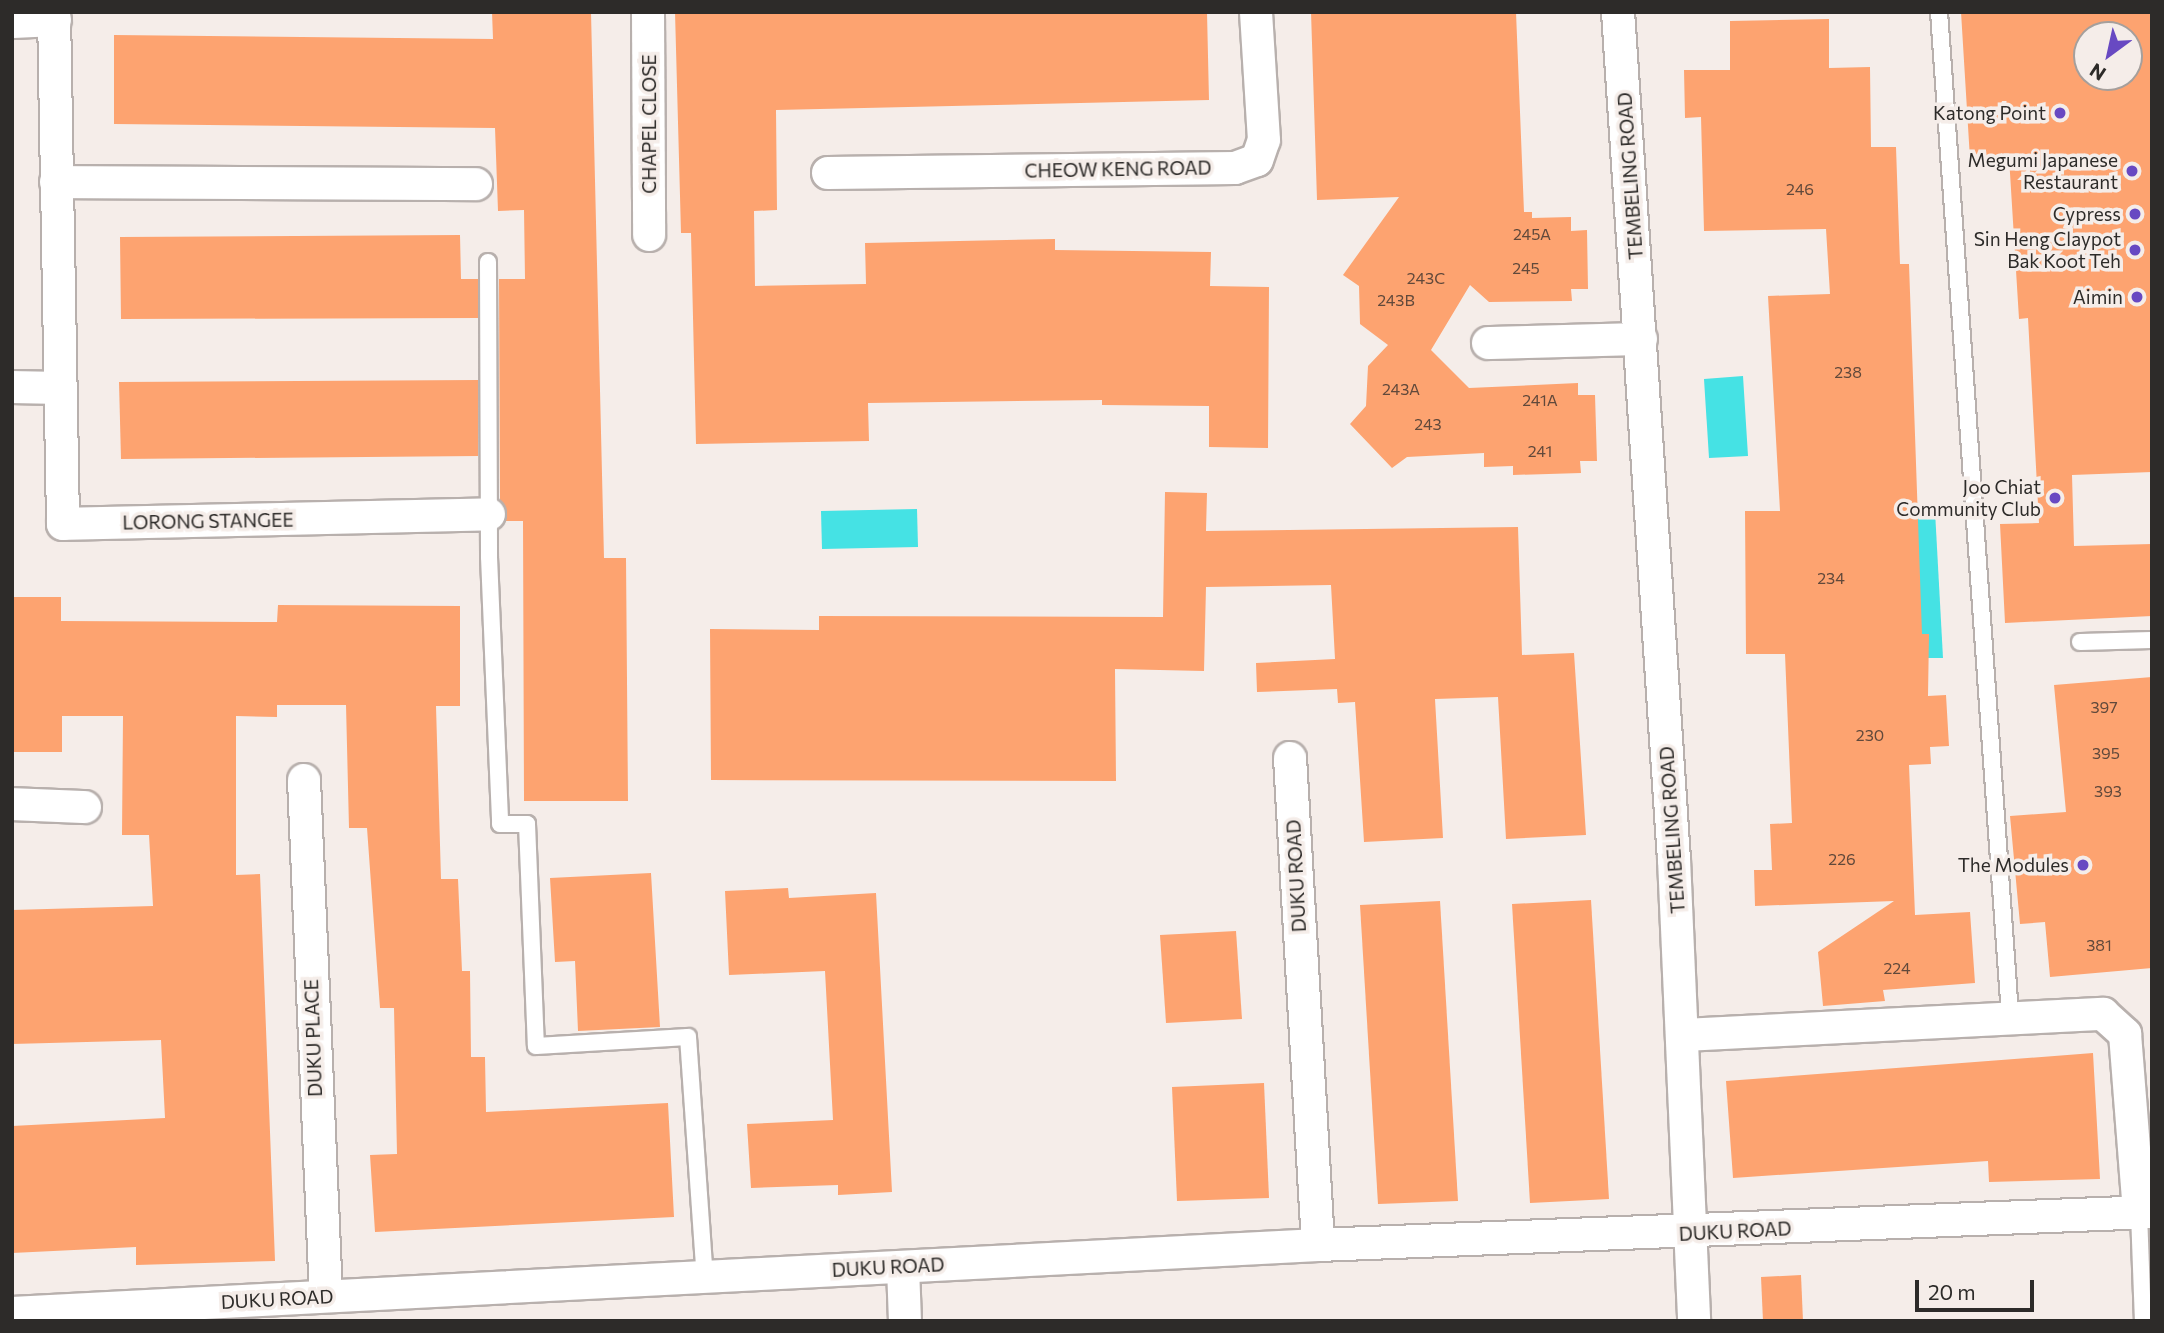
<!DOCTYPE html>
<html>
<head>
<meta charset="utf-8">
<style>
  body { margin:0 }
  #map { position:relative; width:2164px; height:1333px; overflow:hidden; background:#f5ede9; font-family:Commissioner,sans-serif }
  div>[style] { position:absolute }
  .water>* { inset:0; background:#45e2e4 }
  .building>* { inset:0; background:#fda370 }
  .roads { filter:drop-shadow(2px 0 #b8b0ad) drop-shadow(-2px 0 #b8b0ad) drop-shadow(0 2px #b8b0ad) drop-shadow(0 -2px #b8b0ad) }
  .service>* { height:16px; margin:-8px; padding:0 8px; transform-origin:8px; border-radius:8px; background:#fff }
  .minor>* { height:32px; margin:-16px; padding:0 16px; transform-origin:16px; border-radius:16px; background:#fff }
  .dots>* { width:19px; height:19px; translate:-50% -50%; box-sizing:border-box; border:4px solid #f5ede9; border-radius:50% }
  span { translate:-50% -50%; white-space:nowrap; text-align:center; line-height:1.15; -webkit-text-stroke:7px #f5ede9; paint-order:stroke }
  .number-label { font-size:16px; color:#61493b }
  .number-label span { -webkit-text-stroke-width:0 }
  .poi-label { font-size:19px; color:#2d2b29 }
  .right { translate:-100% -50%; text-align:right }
  .street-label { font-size:19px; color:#2d2b29 }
  .frame { position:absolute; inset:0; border:14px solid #2d2b29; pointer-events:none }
  .north { position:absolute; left:2073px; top:21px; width:70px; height:70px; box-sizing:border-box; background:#f5ede9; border:2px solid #a59f9c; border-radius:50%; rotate:213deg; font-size:19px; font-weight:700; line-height:28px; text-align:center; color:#2d2b29 }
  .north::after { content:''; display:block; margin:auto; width:24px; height:32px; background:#6849c2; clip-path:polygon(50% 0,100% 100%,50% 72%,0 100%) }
  .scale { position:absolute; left:1915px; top:1280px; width:119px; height:32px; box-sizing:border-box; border:4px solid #2d2b29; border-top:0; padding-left:9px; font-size:21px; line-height:24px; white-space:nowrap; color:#2d2b29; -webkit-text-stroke:5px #f5ede9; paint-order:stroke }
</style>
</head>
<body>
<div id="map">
  <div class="water">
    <div style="clip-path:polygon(1743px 376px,1748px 456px,1709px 458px,1704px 379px)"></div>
    <div style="clip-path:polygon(917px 509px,918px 547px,822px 549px,821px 511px)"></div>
    <div style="clip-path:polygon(1916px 511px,1935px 511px,1943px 658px,1918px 658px)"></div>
  </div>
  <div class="building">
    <div style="clip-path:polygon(492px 12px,591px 12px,604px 558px,626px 558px,628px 801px,524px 801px,523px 521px,506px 521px,500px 500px,499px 279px,525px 279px,524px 210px,498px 211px,495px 128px,114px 124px,114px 35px,493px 39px)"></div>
    <div style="clip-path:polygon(675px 12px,1207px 12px,1209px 100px,776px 110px,777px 210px,754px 211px,755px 286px,866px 284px,865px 243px,1055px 239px,1055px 250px,1211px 252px,1210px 286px,1269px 287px,1268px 448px,1209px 447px,1209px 406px,1102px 405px,1102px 400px,868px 403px,869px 441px,696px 444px,691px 233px,681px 233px)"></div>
    <div style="clip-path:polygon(1311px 12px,1516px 12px,1524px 212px,1532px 212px,1532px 218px,1571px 217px,1571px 231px,1587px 230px,1588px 289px,1571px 289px,1572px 301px,1489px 302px,1470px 285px,1431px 350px,1469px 388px,1578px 383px,1578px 395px,1595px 395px,1597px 461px,1580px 461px,1581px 473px,1513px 475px,1513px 466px,1484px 467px,1484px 453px,1407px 457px,1392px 468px,1350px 424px,1366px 406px,1368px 366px,1388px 345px,1360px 324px,1359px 286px,1343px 275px,1399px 197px,1317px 200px)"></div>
    <div style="clip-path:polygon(evenodd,1961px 12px,2152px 12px,2152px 472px,2072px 475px,2074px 546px,2152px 544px,2152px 616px,2005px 623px,2000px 524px,2039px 523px,2028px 318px,2019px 319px,2009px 157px,1970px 159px,1961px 12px,2087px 35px,2129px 35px,2129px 77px,2087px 77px,2087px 35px)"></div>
    <div style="clip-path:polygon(1829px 19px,1829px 68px,1870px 67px,1871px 147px,1896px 147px,1900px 264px,1909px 264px,1922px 634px,1929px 634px,1928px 696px,1946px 695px,1949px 746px,1930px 747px,1931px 764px,1909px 765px,1915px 915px,1970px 912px,1975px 983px,1883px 990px,1885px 1001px,1823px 1006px,1818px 952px,1894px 901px,1755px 906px,1754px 870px,1772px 870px,1770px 824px,1792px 823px,1785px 654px,1746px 654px,1745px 511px,1780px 511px,1768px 296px,1830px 294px,1826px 229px,1704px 231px,1701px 117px,1685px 118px,1684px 70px,1730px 70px,1730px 21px)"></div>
    <div style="clip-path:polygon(460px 235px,461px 279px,478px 279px,478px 318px,121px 319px,120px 237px)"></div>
    <div style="clip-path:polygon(478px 380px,478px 456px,121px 459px,119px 382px)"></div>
    <div style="clip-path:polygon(1165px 492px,1207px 493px,1206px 531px,1518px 527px,1522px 655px,1574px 653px,1586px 835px,1506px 839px,1498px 697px,1435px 699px,1443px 838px,1364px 842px,1355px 702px,1338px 703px,1337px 689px,1257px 692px,1256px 663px,1335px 659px,1331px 585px,1206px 587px,1204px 671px,1115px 669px,1116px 781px,711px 780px,710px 629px,819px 630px,819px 616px,1163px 617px)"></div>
    <div style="clip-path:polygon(12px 597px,61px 597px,61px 621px,277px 622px,278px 605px,460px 606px,460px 706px,436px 706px,441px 879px,458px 879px,462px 971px,470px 971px,471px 1057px,485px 1057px,486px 1112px,668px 1103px,674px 1217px,375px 1232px,370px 1155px,397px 1154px,394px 1008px,380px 1008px,367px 828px,349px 828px,346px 705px,277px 705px,277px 717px,236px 716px,236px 875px,260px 874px,275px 1261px,136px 1265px,136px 1247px,12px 1253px,12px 1126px,165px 1118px,161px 1040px,12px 1044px,12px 910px,153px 906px,149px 835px,122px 835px,123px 716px,62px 716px,62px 752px,12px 752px)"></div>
    <div style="clip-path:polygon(2152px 677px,2152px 968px,2050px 977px,2045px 922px,2020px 924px,2010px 816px,2066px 812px,2054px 685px)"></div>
    <div style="clip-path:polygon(651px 873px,660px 1027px,578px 1031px,575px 961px,555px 962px,550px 878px)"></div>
    <div style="clip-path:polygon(788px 888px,789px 898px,876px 893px,892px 1192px,838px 1195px,838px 1185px,751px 1188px,747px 1124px,833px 1120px,825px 971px,729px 975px,725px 891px)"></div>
    <div style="clip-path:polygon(1591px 900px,1609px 1199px,1530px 1203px,1512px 904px)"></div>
    <div style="clip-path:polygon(1440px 901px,1458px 1201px,1378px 1204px,1360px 905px)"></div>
    <div style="clip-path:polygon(1236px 931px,1242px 1019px,1166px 1023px,1160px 935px)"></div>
    <div style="clip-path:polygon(2093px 1053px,2100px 1179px,1989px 1182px,1988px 1161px,1733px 1178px,1726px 1081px)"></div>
    <div style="clip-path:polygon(1264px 1083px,1269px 1198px,1177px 1201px,1172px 1087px)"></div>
    <div style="clip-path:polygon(1801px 1275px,1803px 1321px,1763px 1321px,1761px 1277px)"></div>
  </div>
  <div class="roads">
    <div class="service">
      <div style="left:1939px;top:12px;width:1007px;rotate:85.95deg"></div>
      <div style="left:488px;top:262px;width:295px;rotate:89.8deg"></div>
      <div style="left:489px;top:557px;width:267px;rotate:87.6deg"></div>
      <div style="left:500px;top:824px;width:27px"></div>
      <div style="left:527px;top:824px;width:222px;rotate:87.7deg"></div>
      <div style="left:536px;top:1046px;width:152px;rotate:-3.4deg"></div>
      <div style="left:688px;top:1037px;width:242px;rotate:86deg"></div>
      <div style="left:2080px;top:642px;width:72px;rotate:-1.6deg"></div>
      <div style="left:2139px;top:1213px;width:108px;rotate:87.9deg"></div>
    </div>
    <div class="minor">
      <div style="left:54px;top:12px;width:512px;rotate:88.99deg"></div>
      <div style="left:63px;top:524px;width:426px;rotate:-1.3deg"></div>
      <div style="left:648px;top:12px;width:223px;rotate:89.7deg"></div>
      <div style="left:1618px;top:12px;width:849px;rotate:86.22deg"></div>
      <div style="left:1674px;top:859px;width:462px;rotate:87.5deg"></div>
      <div style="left:12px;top:22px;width:43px;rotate:-2.7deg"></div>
      <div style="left:828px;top:173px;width:407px;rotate:-0.7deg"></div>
      <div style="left:1235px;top:168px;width:23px;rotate:-20deg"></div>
      <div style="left:1257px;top:160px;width:21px;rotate:-71deg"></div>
      <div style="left:1264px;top:140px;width:128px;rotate:-93.6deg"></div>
      <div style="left:56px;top:182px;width:420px;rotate:0.3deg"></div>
      <div style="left:1488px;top:343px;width:153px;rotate:-1.5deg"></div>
      <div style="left:12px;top:387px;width:46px;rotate:1.2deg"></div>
      <div style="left:1290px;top:758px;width:488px;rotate:86.7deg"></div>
      <div style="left:304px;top:780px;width:516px;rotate:87.56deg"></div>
      <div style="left:12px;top:804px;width:73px;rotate:2.4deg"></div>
      <div style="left:1684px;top:1035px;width:420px;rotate:-2.9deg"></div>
      <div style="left:2103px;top:1014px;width:30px;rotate:42deg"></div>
      <div style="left:2125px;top:1034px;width:180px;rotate:85.5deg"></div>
      <div style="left:903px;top:1267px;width:54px;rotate:87.9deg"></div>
      <div style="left:12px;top:1313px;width:1308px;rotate:-2.98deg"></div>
      <div style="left:1318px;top:1245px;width:835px;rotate:-2.27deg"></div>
    </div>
  </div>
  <div class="dots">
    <div style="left:2060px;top:113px;background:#6849c2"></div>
    <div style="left:2132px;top:171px;background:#6849c2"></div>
    <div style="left:2135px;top:214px;background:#6849c2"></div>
    <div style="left:2135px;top:250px;background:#6849c2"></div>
    <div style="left:2137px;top:297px;background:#6849c2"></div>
    <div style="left:2055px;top:498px;background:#6849c2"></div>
    <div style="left:2083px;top:865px;background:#6849c2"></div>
  </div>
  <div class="number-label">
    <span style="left:1800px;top:189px">246</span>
    <span style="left:1532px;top:234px">245A</span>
    <span style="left:1526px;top:268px">245</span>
    <span style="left:1426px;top:278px">243C</span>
    <span style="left:1396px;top:300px">243B</span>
    <span style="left:1848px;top:372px">238</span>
    <span style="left:1401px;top:389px">243A</span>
    <span style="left:1540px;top:400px">241A</span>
    <span style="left:1428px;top:424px">243</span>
    <span style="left:1540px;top:451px">241</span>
    <span style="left:1831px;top:578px">234</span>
    <span style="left:2104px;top:707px">397</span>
    <span style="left:1870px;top:735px">230</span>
    <span style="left:2106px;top:753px">395</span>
    <span style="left:2108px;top:791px">393</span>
    <span style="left:1842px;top:859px">226</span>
    <span style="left:2099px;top:945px">381</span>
    <span style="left:1897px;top:968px">224</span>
  </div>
  <div class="poi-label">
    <span class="right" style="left:2046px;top:113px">Katong Point</span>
    <span class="right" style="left:2118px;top:171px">Megumi Japanese<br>Restaurant</span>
    <span class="right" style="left:2121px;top:214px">Cypress</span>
    <span class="right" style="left:2121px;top:250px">Sin Heng Claypot<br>Bak Koot Teh</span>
    <span class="right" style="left:2123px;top:297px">Aimin</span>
    <span class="right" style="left:2041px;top:498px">Joo Chiat<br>Community Club</span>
    <span class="right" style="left:2069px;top:865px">The Modules</span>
  </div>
  <div class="street-label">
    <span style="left:649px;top:124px;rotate:-90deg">CHAPEL CLOSE</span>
    <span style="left:1118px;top:169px;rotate:-1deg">CHEOW KENG ROAD</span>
    <span style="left:1630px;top:176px;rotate:-94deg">TEMBELING ROAD</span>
    <span style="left:208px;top:521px;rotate:-1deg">LORONG STANGEE</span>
    <span style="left:1672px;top:830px;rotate:-94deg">TEMBELING ROAD</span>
    <span style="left:1296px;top:876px;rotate:-93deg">DUKU ROAD</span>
    <span style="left:313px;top:1038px;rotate:-92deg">DUKU PLACE</span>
    <span style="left:1735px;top:1231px;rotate:-3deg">DUKU ROAD</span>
    <span style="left:888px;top:1267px;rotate:-3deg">DUKU ROAD</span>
    <span style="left:277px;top:1299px;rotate:-3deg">DUKU ROAD</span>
  </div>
  <div class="frame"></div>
  <div class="north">N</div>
  <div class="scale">20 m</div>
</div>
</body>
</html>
